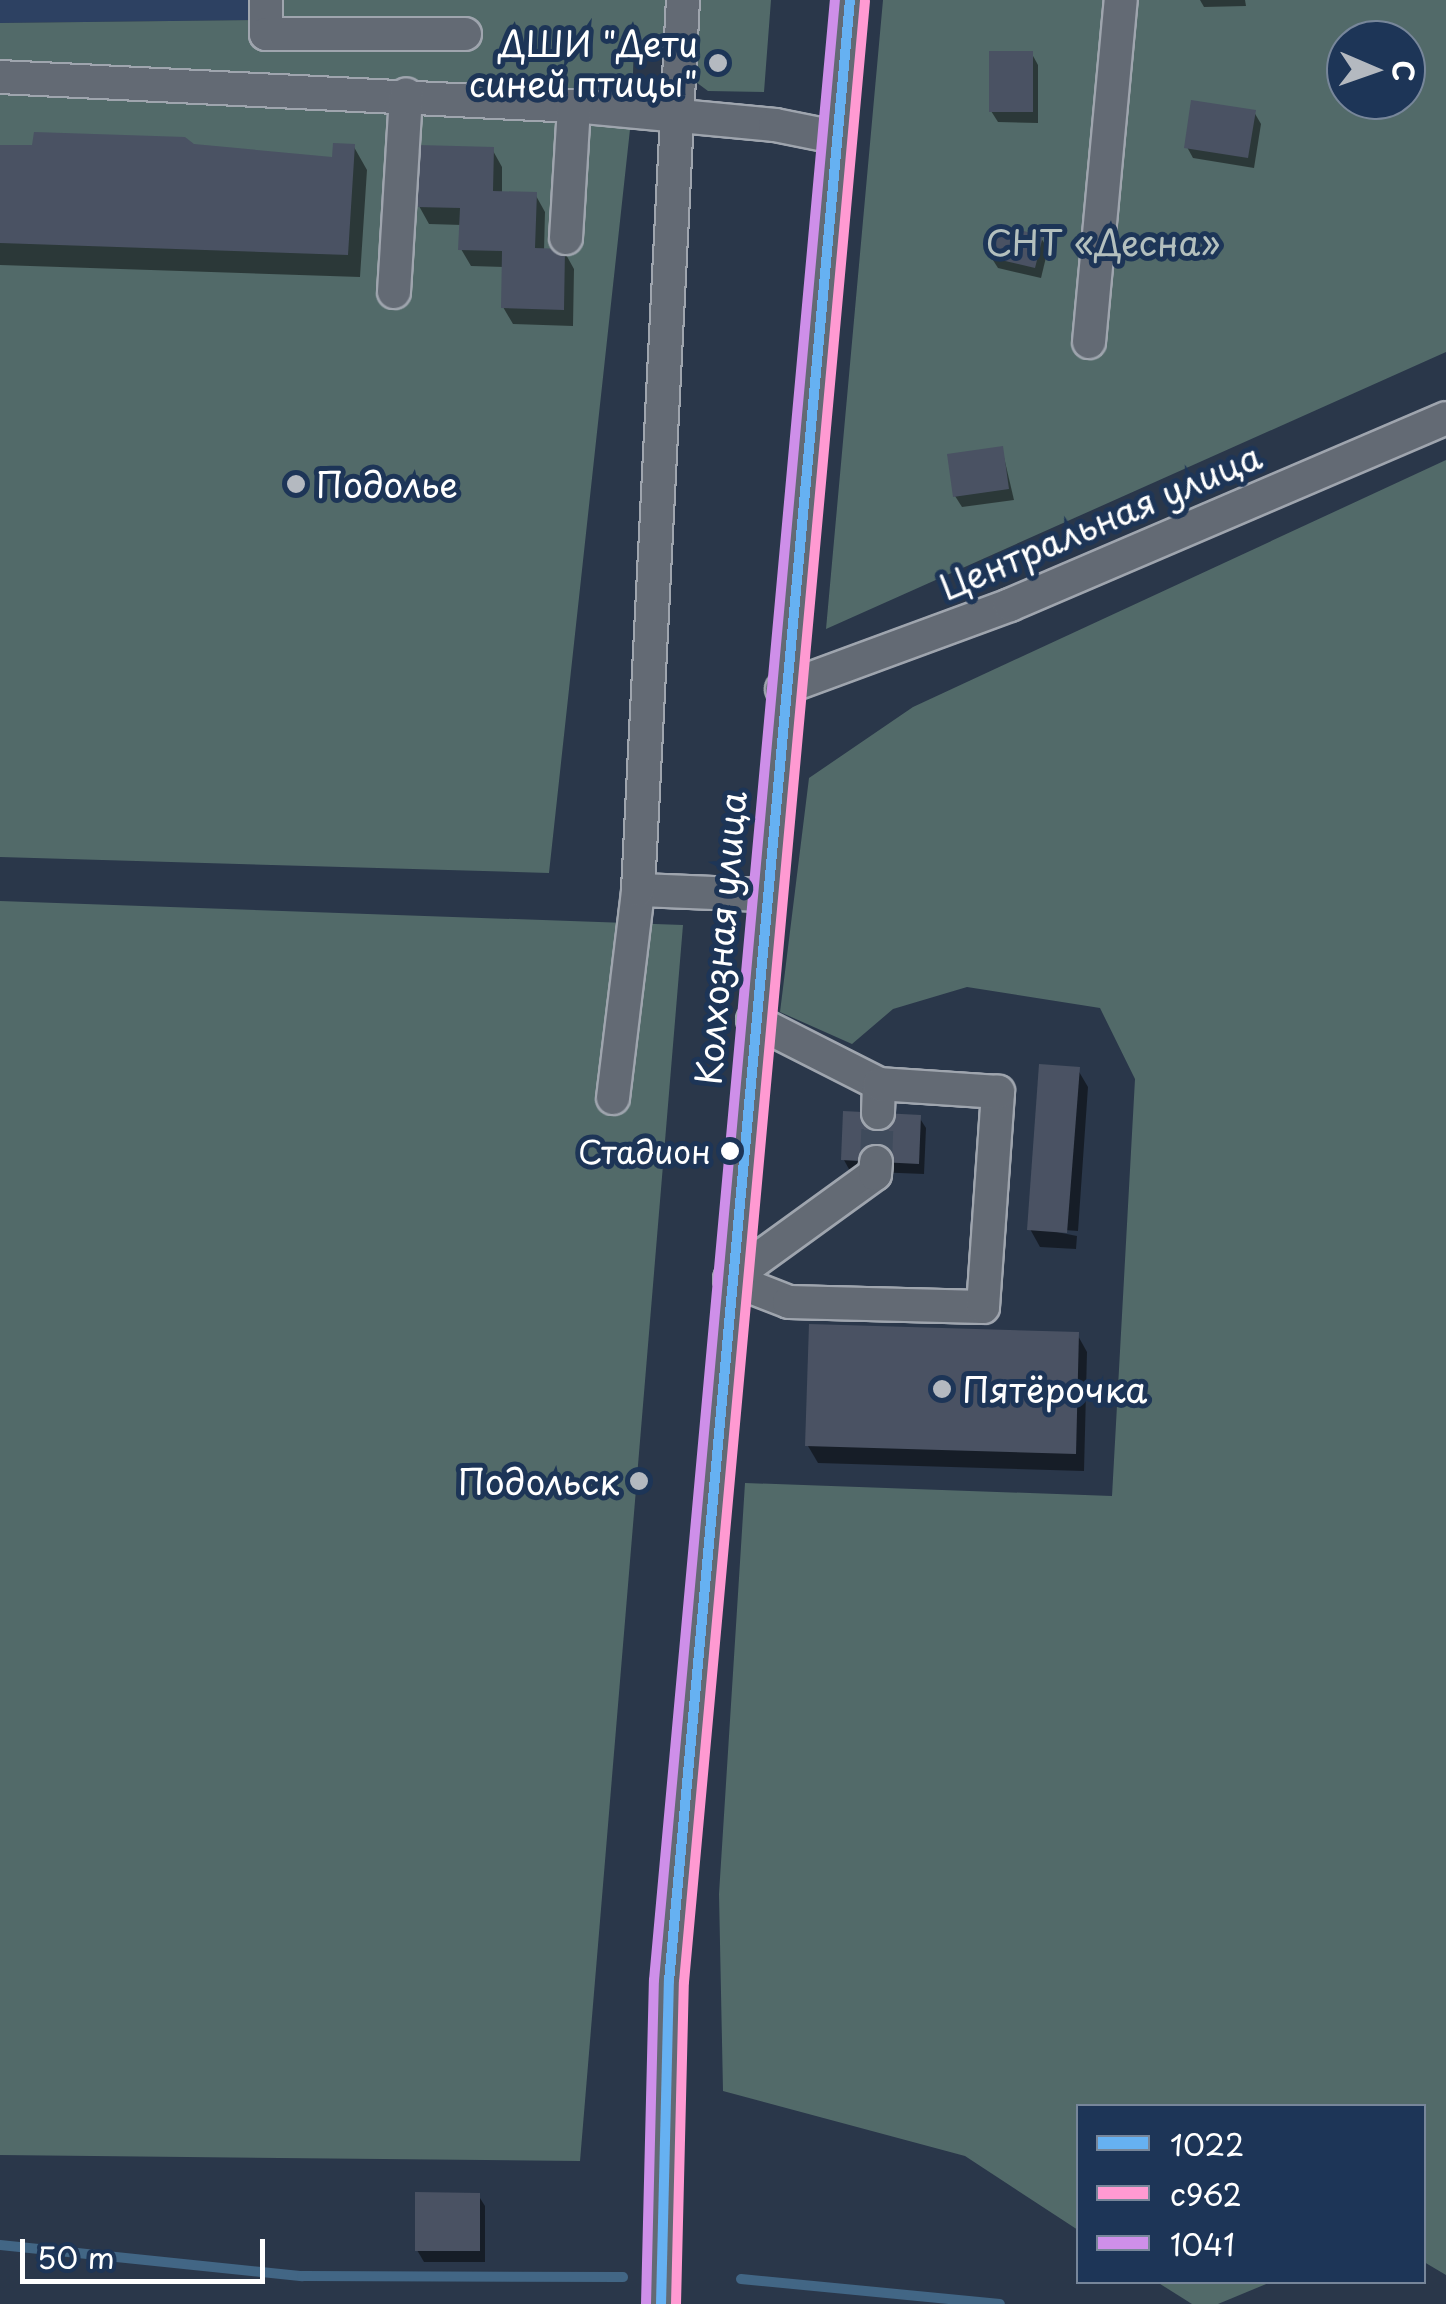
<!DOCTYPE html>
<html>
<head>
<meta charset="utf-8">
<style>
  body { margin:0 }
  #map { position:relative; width:1446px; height:2304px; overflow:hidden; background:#2a374a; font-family:"Playpen Sans",sans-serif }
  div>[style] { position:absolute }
  .built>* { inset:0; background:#2d4162 }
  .green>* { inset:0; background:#526a69 }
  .shadow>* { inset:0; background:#0007 }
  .stream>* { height:10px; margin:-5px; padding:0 5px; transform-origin:5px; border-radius:5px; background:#426685 }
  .building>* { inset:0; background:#4a5263 }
  .minor-tunnel>* { height:32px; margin-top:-16px; transform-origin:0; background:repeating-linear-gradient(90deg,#3f4b5c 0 32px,transparent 0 48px) }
  .roads { filter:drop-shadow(2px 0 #9fa5ae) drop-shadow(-2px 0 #9fa5ae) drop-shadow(0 2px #9fa5ae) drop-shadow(0 -2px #9fa5ae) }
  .minor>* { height:32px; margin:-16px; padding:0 16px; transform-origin:16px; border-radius:16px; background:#636a74 }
  .bus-1>* { height:10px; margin:-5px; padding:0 5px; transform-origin:5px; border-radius:5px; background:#66b1f2 }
  .bus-2>* { height:10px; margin:-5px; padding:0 5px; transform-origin:5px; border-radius:5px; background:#ff9ad2 }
  .bus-3>* { height:10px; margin:-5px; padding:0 5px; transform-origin:5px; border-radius:5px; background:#ce8fe9 }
  .dots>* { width:28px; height:28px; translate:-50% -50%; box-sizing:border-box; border:5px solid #1d3557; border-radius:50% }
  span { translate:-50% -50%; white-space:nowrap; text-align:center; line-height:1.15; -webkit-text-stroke:10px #1d3557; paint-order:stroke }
  .bus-label { font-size:32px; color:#fff }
  .right { translate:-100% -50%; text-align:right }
  .poi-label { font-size:35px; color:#fff }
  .left { translate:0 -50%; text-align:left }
  .park-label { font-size:35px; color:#b4c0be }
  .street-label { font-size:35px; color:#fff }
  .legend { position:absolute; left:1076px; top:2104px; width:350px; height:180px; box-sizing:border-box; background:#1d3557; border:2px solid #77869a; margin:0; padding:12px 18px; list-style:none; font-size:30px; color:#fff }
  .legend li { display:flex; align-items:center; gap:20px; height:50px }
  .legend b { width:50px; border:2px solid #77869a }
  .north { position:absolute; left:1326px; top:20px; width:100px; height:100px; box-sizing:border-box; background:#1d3557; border:2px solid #77869a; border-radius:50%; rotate:92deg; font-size:28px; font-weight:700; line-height:40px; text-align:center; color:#fff }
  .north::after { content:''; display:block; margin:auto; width:35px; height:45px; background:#b4b9c0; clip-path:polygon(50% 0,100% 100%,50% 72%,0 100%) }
  .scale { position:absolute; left:20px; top:2239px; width:245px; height:45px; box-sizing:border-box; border:5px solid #fff; border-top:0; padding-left:12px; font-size:30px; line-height:35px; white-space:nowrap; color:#fff; -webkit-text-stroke:8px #1d3557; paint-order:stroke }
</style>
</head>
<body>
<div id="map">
  <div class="built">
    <div style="clip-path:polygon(0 0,267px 0,266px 20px,0 23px)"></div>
  </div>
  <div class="green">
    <div style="clip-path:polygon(267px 0,771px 0,764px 92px,708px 91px,634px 36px,632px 111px,549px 873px,0 857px,0 23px,265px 20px)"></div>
    <div style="clip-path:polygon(evenodd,883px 0,1446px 0,1446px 352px,826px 629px,883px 0,1346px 40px,1406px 40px,1406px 100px,1346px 100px,1346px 40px)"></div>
    <div style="clip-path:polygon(1446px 460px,1446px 2275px,1424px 2262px,1424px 2106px,1078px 2106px,1078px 2230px,965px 2156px,723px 2091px,719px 1894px,745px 1483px,1112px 1496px,1135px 1079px,1100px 1008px,967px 987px,893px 1009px,852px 1044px,780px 1012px,809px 778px,913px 707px)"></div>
    <div style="clip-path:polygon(0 901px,683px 925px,580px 2161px,0 2155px)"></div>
    <div style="clip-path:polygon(1157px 2282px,1271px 2282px,1218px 2304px,1192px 2304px)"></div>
  </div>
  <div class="shadow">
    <div style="clip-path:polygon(1200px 0,1245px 0,1246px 6px,1204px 7px)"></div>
    <div style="clip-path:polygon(1032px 54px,1038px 65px,1038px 123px,998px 122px,991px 111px)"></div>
    <div style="clip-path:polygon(664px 85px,666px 97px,637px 90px)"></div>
    <div style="clip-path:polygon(1254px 112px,1261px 124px,1254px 168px,1193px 158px,1187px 147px)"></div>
    <div style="clip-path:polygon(0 147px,193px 147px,334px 159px,354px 147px,367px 170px,360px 277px,0 265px)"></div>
    <div style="clip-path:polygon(492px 149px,502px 167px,502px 194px,535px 194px,545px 212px,544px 251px,564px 251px,574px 269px,573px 326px,513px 324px,503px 307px,504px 267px,471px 266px,461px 249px,462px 225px,429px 224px,419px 206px)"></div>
    <div style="clip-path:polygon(1041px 238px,1048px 249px,1041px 278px,998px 268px,991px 257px)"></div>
    <div style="clip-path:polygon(1002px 449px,1014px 500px,962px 507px,955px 496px)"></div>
    <div style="clip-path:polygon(1078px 1070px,1088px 1087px,1078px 1231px,1037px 1228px,1077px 1236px,1076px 1249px,1040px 1247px,1030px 1229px)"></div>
    <div style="clip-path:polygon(919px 1117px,926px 1128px,924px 1174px,850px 1171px,844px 1160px)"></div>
    <div style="clip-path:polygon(1077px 1334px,1087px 1352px,1084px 1471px,818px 1463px,808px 1446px)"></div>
    <div style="clip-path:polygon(478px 2195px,485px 2206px,485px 2262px,424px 2262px,417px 2250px)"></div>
  </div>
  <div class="stream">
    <div style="left:0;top:2245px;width:304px;rotate:5.9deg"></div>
    <div style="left:302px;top:2276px;width:321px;rotate:0.2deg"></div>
    <div style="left:741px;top:2279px;width:260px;rotate:5.5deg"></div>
  </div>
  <div class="building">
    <div style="clip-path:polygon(989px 51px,1033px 51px,1033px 112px,989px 112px)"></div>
    <div style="clip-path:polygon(636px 80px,665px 83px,664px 93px,635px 90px)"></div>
    <div style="clip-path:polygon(1191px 100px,1256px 110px,1248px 158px,1184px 148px)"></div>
    <div style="clip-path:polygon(34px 132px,185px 137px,194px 144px,332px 157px,333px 143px,355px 144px,348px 255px,0 243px,0 145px,32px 145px)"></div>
    <div style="clip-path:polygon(418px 145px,494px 147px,493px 191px,537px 192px,535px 248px,565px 249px,564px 310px,501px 308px,502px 251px,458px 250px,460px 208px,416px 207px)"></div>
    <div style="clip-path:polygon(997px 224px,1043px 236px,1035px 268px,988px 257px)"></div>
    <div style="clip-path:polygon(1003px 446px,1009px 489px,953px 497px,947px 454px)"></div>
    <div style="clip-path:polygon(1039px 1064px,1080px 1067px,1067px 1233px,1027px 1230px)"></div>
    <div style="clip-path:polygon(843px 1111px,921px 1115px,919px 1164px,841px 1160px)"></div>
    <div style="clip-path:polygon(809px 1324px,1079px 1332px,1076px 1454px,805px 1446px)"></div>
    <div style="clip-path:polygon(415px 2192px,480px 2193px,480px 2251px,415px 2251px)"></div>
  </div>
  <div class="minor-tunnel">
    <div style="left:876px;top:1162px;width:49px;rotate:-87.7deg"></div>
  </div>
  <div class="roads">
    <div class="minor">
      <div style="left:266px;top:0;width:34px;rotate:90deg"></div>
      <div style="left:266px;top:34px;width:199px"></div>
      <div style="left:0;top:77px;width:575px;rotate:2.89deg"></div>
      <div style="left:574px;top:106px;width:202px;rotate:5.4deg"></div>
      <div style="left:775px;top:125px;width:61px;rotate:11.3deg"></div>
      <div style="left:566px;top:238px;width:132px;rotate:-86.5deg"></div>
      <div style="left:394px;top:292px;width:198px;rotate:-86.5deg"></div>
      <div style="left:1089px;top:342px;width:343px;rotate:-84.7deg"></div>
      <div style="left:782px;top:689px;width:243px;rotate:-20.2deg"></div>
      <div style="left:1010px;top:605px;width:474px;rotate:-23.2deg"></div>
      <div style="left:638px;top:890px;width:127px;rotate:2.3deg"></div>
      <div style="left:753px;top:1020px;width:141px;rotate:26.9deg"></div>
      <div style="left:879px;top:1084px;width:29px;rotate:92deg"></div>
      <div style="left:613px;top:1098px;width:209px;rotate:-83.1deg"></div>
      <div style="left:638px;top:890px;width:891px;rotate:-87.11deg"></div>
      <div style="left:730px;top:1279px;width:63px;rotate:21.3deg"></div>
      <div style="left:789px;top:1302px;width:194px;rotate:1.5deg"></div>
      <div style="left:983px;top:1307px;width:216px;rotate:-86deg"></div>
      <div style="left:998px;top:1092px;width:119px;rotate:-176.2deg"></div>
      <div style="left:730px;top:1279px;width:179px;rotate:-35.9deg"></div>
      <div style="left:875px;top:1174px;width:12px;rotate:-85deg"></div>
      <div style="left:661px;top:2304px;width:323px;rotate:-88.6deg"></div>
      <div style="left:669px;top:1981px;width:1989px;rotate:-84.78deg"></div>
    </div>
  </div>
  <div class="bus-1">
    <div style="left:661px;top:2304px;width:323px;rotate:-88.6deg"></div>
    <div style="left:669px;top:1981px;width:1989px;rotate:-84.78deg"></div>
  </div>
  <div class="bus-2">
    <div style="left:676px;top:2304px;width:322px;rotate:-88.6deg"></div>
    <div style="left:684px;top:1982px;width:1989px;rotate:-84.78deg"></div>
  </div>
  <div class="bus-3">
    <div style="left:646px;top:2304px;width:324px;rotate:-88.6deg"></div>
    <div style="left:654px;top:1980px;width:1988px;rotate:-84.78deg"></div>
  </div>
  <div class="dots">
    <div style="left:718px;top:63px;background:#b4b9c0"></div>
    <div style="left:296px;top:484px;background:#b4b9c0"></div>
    <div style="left:730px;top:1151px;background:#fff"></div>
    <div style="left:942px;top:1389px;background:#b4b9c0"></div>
    <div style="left:639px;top:1481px;background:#b4b9c0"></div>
  </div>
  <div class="bus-label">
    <span class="right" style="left:711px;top:1151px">Стадион</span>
  </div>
  <div class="poi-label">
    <span class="right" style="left:698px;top:63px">ДШИ "Дети<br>синей птицы"</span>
    <span class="left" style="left:316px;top:484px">Подолье</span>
    <span class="left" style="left:962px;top:1389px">Пятёрочка</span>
    <span class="right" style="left:619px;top:1481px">Подольск</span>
  </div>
  <div class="park-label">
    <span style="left:1103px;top:242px">СНТ «Десна»</span>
  </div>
  <div class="street-label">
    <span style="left:1100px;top:521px;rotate:-23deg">Центральная улица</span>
    <span style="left:720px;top:938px;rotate:-85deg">Колхозная улица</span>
  </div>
  <ul class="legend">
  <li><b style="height:12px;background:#66b1f2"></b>1022</li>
  <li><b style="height:12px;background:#ff9ad2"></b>с962</li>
  <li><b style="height:12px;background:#ce8fe9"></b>1041</li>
  </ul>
  <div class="north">С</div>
  <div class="scale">50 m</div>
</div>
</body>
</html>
